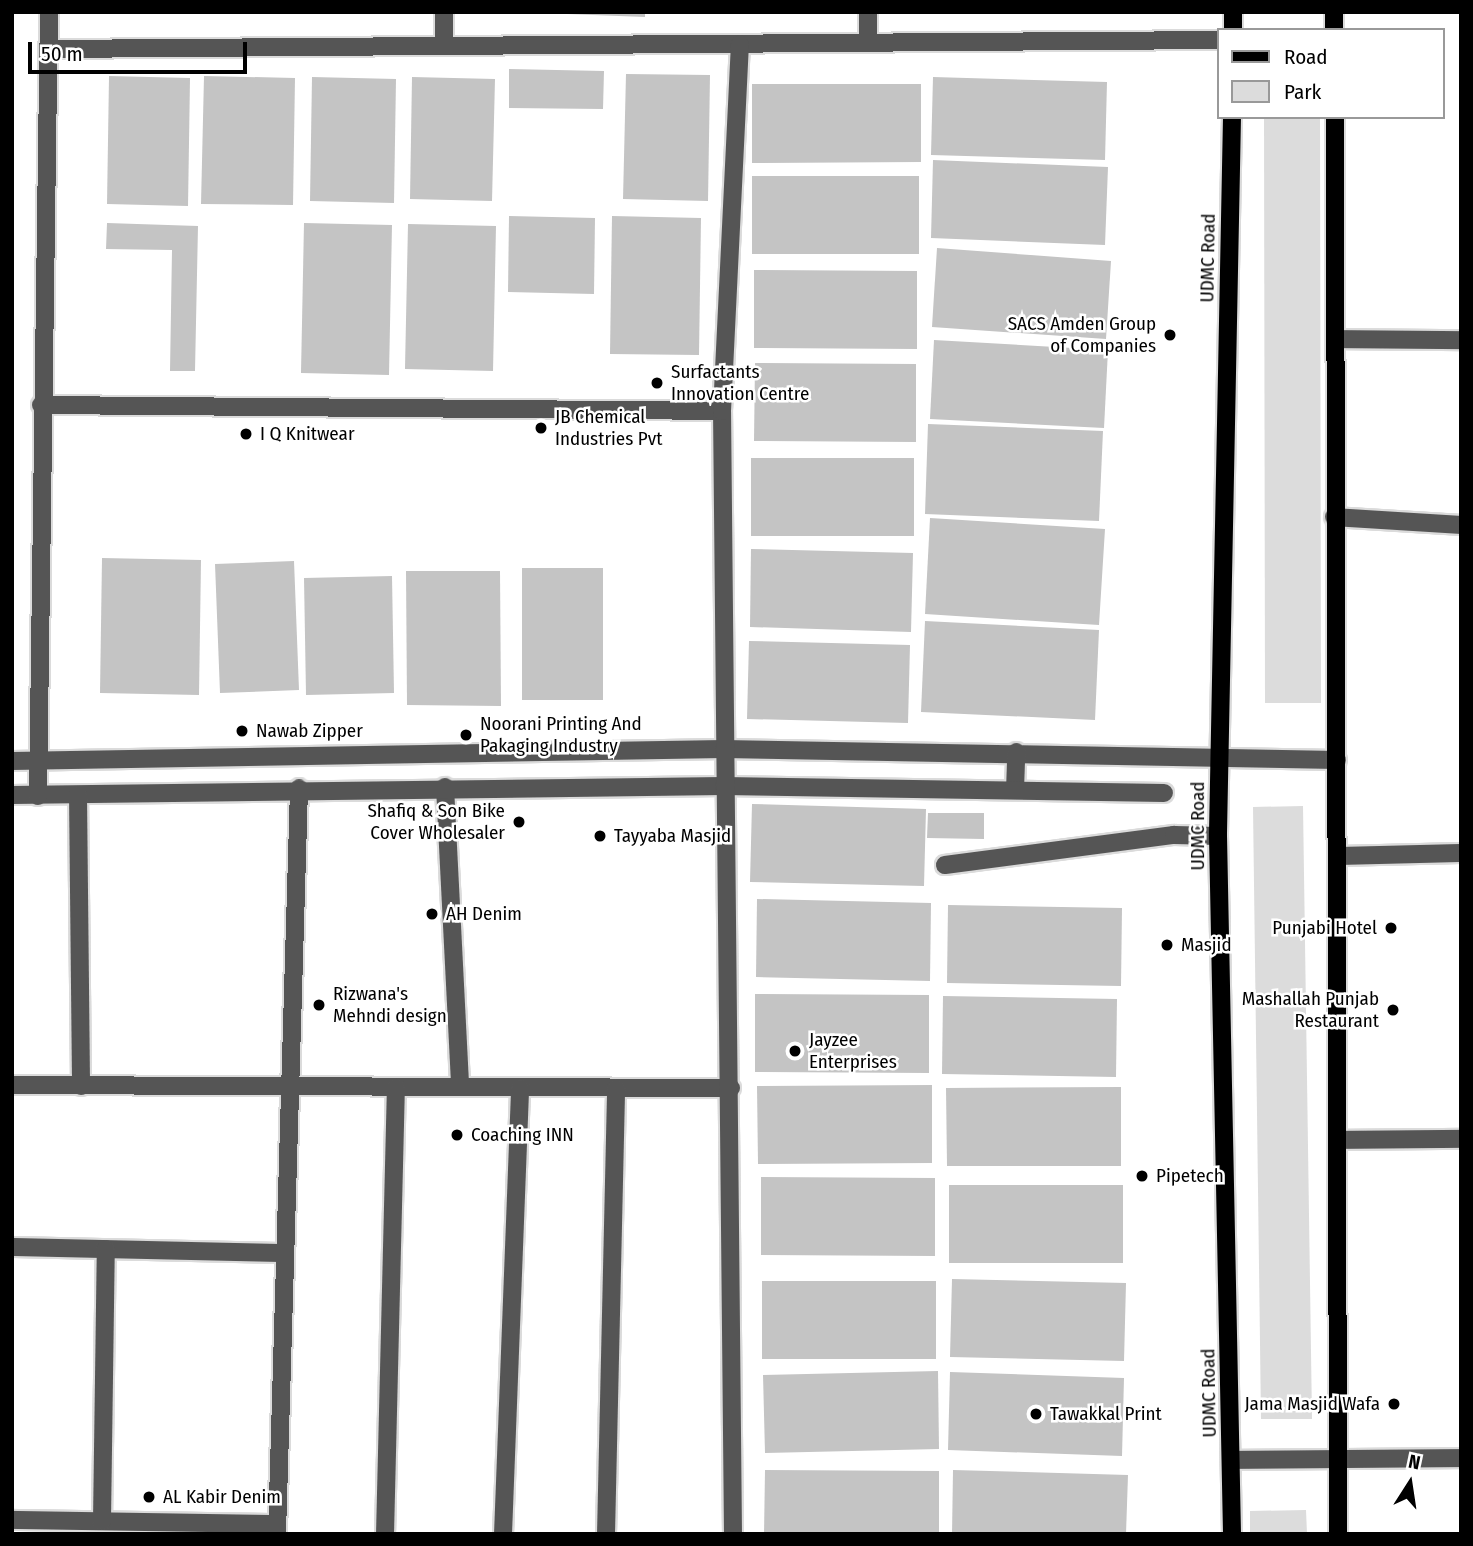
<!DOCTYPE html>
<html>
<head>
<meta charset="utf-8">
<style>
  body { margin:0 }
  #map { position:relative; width:1473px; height:1546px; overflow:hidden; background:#fff; font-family:"Fira Sans Condensed",sans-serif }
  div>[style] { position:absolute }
  .green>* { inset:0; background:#dcdcdc }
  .building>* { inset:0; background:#c4c4c4 }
  .roads { filter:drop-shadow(2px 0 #dbdbdb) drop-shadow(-2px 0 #dbdbdb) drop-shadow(0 2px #dbdbdb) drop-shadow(0 -2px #dbdbdb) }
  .minor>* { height:18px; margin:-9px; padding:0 9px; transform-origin:9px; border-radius:9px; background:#555 }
  .major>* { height:18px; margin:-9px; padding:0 9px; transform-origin:9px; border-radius:9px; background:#000 }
  .dots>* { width:19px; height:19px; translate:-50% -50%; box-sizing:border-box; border:4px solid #fff; border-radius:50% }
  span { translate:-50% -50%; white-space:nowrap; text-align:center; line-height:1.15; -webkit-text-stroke:5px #fff; paint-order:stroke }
  .street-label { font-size:19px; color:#000 }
  .poi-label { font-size:19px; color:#000 }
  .right { translate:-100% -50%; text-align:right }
  .left { translate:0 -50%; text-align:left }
  .frame { position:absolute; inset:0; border:14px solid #000; pointer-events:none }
  .legend { position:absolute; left:1217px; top:28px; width:228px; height:91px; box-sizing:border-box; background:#fff; border:2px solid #999; margin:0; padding:9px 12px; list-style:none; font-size:21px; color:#000 }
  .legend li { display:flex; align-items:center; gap:14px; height:35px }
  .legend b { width:35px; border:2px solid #999 }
  .north { position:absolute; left:1375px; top:1448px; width:70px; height:70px; -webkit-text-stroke:5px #fff; paint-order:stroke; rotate:12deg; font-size:19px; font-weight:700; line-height:28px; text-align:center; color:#000 }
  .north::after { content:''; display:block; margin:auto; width:24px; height:32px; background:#000; clip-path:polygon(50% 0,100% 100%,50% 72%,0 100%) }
  .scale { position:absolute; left:28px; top:42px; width:219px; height:32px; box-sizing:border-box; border:4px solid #000; border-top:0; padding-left:9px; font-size:21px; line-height:24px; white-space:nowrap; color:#000; -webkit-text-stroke:5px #fff; paint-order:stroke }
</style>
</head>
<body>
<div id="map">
  <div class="green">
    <div style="clip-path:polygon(1264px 117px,1320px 117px,1321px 703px,1265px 703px)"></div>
    <div style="clip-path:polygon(1303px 806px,1312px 1419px,1261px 1419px,1253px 807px)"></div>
    <div style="clip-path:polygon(1306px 1510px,1307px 1534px,1250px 1534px,1250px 1511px)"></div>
  </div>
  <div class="building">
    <div style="clip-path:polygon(515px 12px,645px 12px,645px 17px)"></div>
    <div style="clip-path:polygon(509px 69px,604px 71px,603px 109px,509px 108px)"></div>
    <div style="clip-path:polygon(626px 74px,710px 75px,708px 201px,623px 199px)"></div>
    <div style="clip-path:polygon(109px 76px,190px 78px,188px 206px,107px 204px)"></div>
    <div style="clip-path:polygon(204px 76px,295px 78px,293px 205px,201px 204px)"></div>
    <div style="clip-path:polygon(312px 77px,396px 79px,394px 203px,310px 201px)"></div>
    <div style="clip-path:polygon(412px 77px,495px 79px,492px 201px,410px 199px)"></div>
    <div style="clip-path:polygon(933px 77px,1107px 82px,1105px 160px,931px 155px)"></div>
    <div style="clip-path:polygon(752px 84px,921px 84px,921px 162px,752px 163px)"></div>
    <div style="clip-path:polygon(933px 160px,1108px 167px,1105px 245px,931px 238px)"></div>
    <div style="clip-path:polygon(752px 176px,919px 176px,919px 254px,752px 254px)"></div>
    <div style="clip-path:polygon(509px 216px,595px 218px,594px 294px,508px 292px)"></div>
    <div style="clip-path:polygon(612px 216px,701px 218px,699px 355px,610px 354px)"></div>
    <div style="clip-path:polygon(107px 223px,198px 226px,195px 371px,170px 371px,172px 250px,106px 249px)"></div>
    <div style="clip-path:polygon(304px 223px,392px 225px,389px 375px,301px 373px)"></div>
    <div style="clip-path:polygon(408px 224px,496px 226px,493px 371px,405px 369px)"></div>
    <div style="clip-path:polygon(937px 248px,1111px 261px,1106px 339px,932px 327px)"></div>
    <div style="clip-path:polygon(754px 270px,917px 271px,917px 349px,754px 348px)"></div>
    <div style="clip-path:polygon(934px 340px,1108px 350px,1104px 428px,930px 419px)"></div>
    <div style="clip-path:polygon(755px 363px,916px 364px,916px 442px,754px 441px)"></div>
    <div style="clip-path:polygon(928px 424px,1103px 431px,1099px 521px,925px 514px)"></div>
    <div style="clip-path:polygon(751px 458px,914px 458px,914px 536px,751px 536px)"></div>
    <div style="clip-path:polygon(930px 518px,1105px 529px,1099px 625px,925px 614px)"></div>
    <div style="clip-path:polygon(751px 549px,913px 553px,911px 632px,750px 627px)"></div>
    <div style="clip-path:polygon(102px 558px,201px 560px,199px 695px,100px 693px)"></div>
    <div style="clip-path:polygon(294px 561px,299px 690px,220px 693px,215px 564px)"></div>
    <div style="clip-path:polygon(522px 568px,603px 568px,603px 700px,522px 700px)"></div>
    <div style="clip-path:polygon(406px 571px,500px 571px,501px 706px,407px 705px)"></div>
    <div style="clip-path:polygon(392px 576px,394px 693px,306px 695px,304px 578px)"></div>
    <div style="clip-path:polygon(925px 621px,1099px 630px,1095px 720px,921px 712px)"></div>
    <div style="clip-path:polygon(749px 641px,910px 645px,908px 723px,747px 719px)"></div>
    <div style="clip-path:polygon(752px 804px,926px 809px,924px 886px,750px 882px)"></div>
    <div style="clip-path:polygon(928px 813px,984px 813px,984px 839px,927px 838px)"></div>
    <div style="clip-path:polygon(757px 899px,931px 903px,930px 981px,756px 977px)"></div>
    <div style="clip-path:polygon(948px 905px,1122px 908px,1121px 986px,947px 983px)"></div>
    <div style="clip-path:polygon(755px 994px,929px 995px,929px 1073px,755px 1072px)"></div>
    <div style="clip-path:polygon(943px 996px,1117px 999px,1116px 1077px,942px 1074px)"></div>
    <div style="clip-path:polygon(932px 1085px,932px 1163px,758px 1164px,757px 1086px)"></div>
    <div style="clip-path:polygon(1121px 1087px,1121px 1166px,947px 1166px,946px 1088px)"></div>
    <div style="clip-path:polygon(761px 1177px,935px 1178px,935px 1256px,761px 1255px)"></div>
    <div style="clip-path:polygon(949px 1185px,1123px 1185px,1123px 1263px,949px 1263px)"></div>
    <div style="clip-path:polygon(952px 1279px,1126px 1283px,1124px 1361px,950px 1357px)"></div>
    <div style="clip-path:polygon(762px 1281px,936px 1281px,936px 1359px,762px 1359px)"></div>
    <div style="clip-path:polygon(938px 1371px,939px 1449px,765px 1453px,763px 1375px)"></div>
    <div style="clip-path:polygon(950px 1372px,1124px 1378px,1122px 1456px,948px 1450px)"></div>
    <div style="clip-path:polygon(765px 1470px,939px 1471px,939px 1534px,764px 1534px)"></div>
    <div style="clip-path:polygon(953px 1470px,1128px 1475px,1126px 1534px,952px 1534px)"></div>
  </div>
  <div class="roads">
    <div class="minor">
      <div style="left:444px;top:12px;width:34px;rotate:90deg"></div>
      <div style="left:868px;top:12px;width:31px;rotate:90deg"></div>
      <div style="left:48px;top:49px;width:1171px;rotate:-0.44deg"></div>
      <div style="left:1336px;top:339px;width:125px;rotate:0.5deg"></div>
      <div style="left:41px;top:405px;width:681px;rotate:0.5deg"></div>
      <div style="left:1334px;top:517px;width:127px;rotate:3.6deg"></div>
      <div style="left:12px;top:761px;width:712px;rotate:-0.97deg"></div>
      <div style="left:724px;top:749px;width:613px;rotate:1.03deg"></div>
      <div style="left:445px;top:787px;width:300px;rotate:87.1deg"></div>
      <div style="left:1015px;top:790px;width:38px;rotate:-88deg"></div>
      <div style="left:12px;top:795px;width:712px;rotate:-0.72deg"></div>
      <div style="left:724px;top:786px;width:440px;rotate:0.9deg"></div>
      <div style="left:78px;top:795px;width:291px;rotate:89.4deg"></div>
      <div style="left:38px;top:796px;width:784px;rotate:-89.2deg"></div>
      <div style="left:1338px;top:856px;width:123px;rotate:-1.4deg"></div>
      <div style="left:945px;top:865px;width:231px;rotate:-7.5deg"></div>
      <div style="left:1174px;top:835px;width:44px;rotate:1.3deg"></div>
      <div style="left:12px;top:1085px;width:719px;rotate:0.24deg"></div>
      <div style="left:1338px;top:1140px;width:123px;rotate:-0.5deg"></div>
      <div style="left:12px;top:1247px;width:270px;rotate:1.3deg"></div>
      <div style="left:1231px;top:1460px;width:230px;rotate:-0.5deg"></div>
      <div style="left:12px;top:1520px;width:265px;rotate:0.9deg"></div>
      <div style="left:102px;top:1521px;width:272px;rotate:-89.2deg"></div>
      <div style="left:277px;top:1534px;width:746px;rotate:-88.31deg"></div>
      <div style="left:385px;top:1534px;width:447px;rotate:-88.6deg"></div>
      <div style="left:503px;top:1534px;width:446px;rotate:-87.8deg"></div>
      <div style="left:606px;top:1534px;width:446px;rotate:-88.7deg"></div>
      <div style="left:733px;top:1534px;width:1123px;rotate:-90.56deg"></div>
      <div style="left:722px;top:411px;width:367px;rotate:-87.2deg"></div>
    </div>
    <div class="major">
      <div style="left:1233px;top:12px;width:18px;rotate:90deg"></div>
      <div style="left:1334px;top:12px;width:18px;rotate:90deg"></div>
      <div style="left:1232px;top:117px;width:719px;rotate:91.12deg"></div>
      <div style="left:1218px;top:836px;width:698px;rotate:88.85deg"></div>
      <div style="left:1335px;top:117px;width:1417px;rotate:89.88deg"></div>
    </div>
  </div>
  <div class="dots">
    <div style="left:1170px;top:335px;background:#000"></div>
    <div style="left:657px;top:383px;background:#000"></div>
    <div style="left:541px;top:428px;background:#000"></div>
    <div style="left:246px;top:434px;background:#000"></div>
    <div style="left:242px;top:731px;background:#000"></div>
    <div style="left:466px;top:735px;background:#000"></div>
    <div style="left:519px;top:822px;background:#000"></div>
    <div style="left:600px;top:836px;background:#000"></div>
    <div style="left:432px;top:914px;background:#000"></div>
    <div style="left:1391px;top:928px;background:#000"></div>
    <div style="left:1167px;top:945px;background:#000"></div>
    <div style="left:319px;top:1005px;background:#000"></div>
    <div style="left:1393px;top:1010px;background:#000"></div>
    <div style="left:795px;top:1051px;background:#000"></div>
    <div style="left:457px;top:1135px;background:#000"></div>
    <div style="left:1142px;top:1176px;background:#000"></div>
    <div style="left:1394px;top:1404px;background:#000"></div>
    <div style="left:1036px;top:1414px;background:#000"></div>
    <div style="left:149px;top:1497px;background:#000"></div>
  </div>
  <div class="street-label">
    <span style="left:1208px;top:258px;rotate:-89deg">UDMC Road</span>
    <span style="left:1198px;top:826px;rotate:-90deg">UDMC Road</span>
    <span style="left:1209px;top:1393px;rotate:-91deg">UDMC Road</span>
  </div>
  <div class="poi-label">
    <span class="right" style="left:1156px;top:335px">SACS Amden Group<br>of Companies</span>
    <span class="left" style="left:671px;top:383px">Surfactants<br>Innovation Centre</span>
    <span class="left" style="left:555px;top:428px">JB Chemical<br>Industries Pvt</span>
    <span class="left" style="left:260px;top:434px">I Q Knitwear</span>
    <span class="left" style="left:480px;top:735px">Noorani Printing And<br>Pakaging Industry</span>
    <span class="left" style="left:256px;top:731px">Nawab Zipper</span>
    <span class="right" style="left:505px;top:822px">Shafiq &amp; Son Bike<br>Cover Wholesaler</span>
    <span class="left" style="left:614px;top:836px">Tayyaba Masjid</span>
    <span class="left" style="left:446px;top:914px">AH Denim</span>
    <span class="right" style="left:1377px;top:928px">Punjabi Hotel</span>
    <span class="left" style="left:1181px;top:945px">Masjid</span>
    <span class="left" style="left:333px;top:1005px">Rizwana's<br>Mehndi design</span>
    <span class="right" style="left:1379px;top:1010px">Mashallah Punjab<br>Restaurant</span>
    <span class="left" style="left:809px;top:1051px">Jayzee<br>Enterprises</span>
    <span class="left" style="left:471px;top:1135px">Coaching INN</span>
    <span class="left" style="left:1156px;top:1176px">Pipetech</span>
    <span class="right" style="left:1380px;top:1404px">Jama Masjid Wafa</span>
    <span class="left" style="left:1050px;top:1414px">Tawakkal Print</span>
    <span class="left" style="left:163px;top:1497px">AL Kabir Denim</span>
  </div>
  <div class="frame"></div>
  <ul class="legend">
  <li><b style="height:9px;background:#000"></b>Road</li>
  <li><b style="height:19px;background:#dcdcdc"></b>Park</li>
  </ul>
  <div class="north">N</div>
  <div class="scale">50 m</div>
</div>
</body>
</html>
